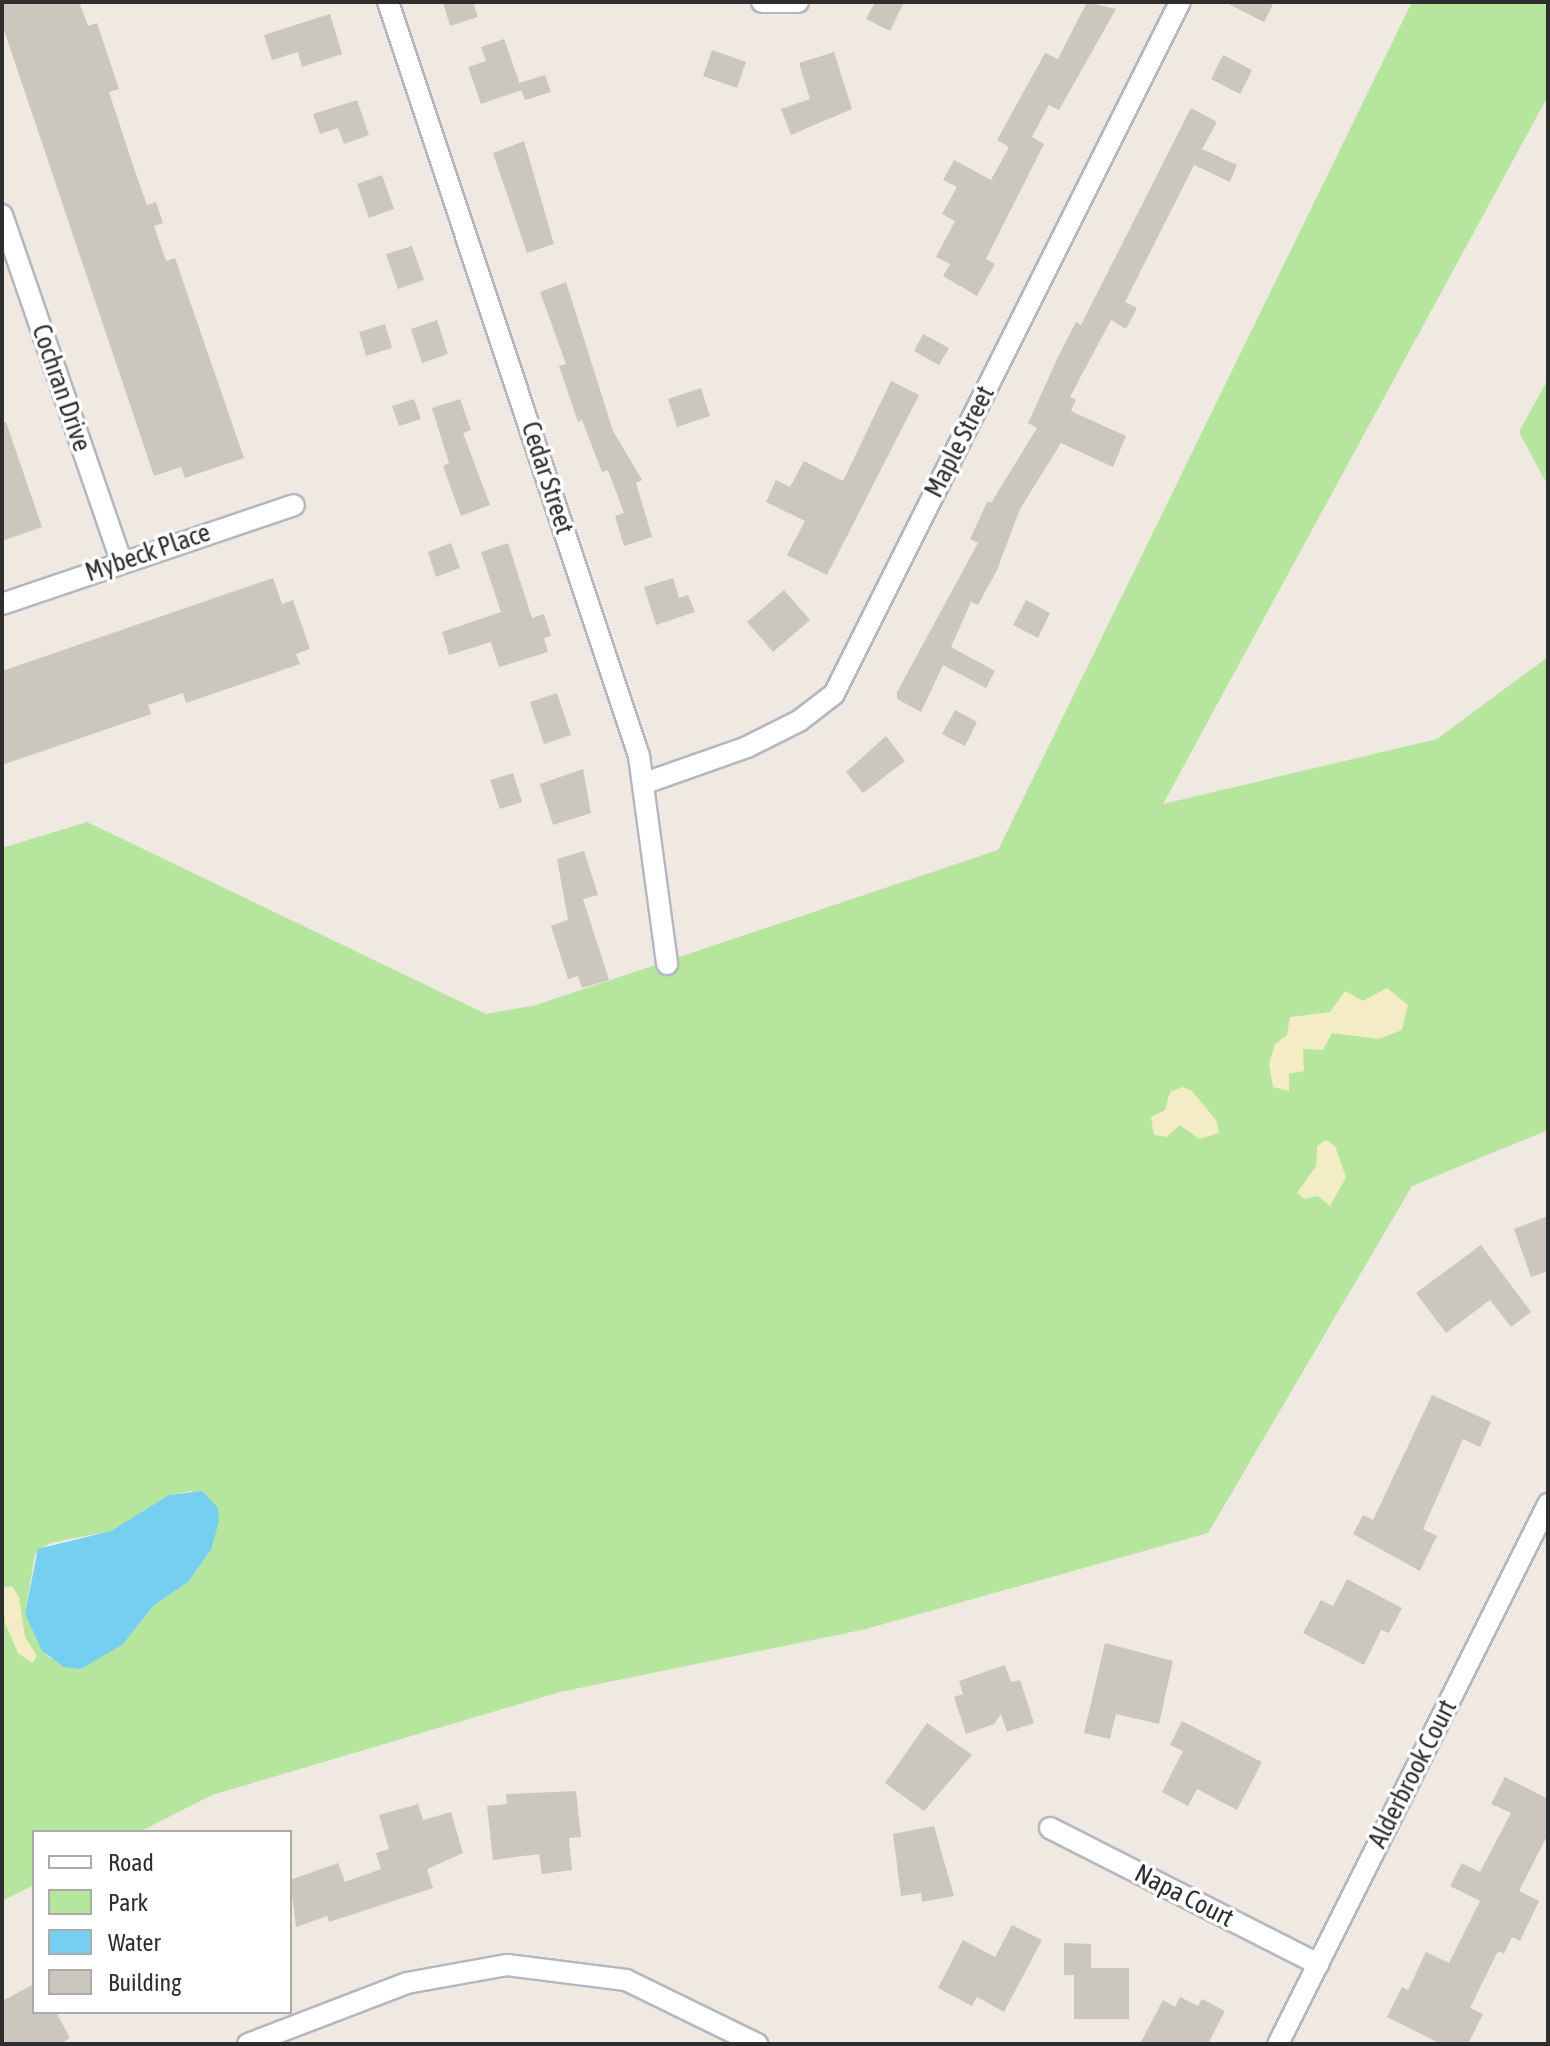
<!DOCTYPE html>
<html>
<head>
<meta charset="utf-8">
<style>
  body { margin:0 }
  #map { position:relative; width:1550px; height:2046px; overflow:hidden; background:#efe9e1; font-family:"Asap Condensed",sans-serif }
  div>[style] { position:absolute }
  .green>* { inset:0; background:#b6e59e }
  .sand>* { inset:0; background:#f3ecc5 }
  .water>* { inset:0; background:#75cff0 }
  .building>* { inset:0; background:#cbc7bf }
  .roads { filter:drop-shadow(2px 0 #b4b7c1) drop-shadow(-2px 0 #b4b7c1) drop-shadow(0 2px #b4b7c1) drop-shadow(0 -2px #b4b7c1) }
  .minor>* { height:20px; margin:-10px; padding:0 10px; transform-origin:10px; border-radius:10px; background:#fff }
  span { translate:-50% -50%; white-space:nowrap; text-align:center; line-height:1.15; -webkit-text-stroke:7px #fff; paint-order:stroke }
  .street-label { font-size:26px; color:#2e2e2e }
  .frame { position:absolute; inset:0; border:4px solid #2e2e2e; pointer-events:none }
  .legend { position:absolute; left:32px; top:1830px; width:260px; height:184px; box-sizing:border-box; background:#fff; border:2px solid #ababab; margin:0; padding:10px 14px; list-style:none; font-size:24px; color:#2e2e2e }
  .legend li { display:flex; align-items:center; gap:16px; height:40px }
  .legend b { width:40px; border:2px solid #ababab }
</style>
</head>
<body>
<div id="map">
  <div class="green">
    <div style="clip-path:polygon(evenodd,1412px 2px,1548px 2px,1548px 96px,1163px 804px,1437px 739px,1548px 657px,1548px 1130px,1412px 1186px,1208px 1533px,866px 1629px,560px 1692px,212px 1795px,139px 1832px,34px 1832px,34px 1885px,2px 1901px,2px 848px,87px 822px,486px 1014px,536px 1005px,998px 850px,1412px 2px,192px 1491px,211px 1550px,188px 1582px,154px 1605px,123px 1644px,51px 1659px,42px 1651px,25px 1614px,35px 1554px,50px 1543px,111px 1531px,169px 1495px,192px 1491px)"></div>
    <div style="clip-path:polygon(1548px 379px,1548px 486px,1519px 432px)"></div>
  </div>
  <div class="sand">
    <div style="clip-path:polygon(1387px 988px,1408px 1005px,1402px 1030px,1379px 1039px,1332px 1033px,1323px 1050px,1303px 1049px,1304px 1071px,1289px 1074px,1289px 1091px,1273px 1087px,1269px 1064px,1275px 1044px,1287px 1035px,1290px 1017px,1330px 1012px,1345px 991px,1363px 1001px)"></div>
    <div style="clip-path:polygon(1182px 1087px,1191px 1090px,1216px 1120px,1219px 1133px,1199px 1139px,1180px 1125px,1167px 1137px,1154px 1135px,1151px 1117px,1165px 1110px,1170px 1092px)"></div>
    <div style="clip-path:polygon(1326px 1140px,1335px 1146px,1346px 1177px,1330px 1206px,1318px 1196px,1304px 1199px,1297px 1193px,1316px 1166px,1317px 1146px)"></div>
    <div style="clip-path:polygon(12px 1586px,19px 1597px,25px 1637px,37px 1656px,32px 1663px,18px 1653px,5px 1623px,2px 1588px)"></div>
  </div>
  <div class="water">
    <div style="clip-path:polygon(202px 1491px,218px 1508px,219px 1521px,211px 1550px,188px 1582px,154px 1605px,123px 1644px,81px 1669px,64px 1667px,42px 1651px,25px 1614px,38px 1549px,111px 1531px,169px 1495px)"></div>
  </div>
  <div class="building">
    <div style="clip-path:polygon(2px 2px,79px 2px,88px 26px,97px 23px,119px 89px,109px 92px,136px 174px,147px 205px,156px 202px,163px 223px,154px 226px,166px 261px,175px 258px,244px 458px,185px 478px,181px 467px,154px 476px,2px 24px)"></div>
    <div style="clip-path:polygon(443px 2px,473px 2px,478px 17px,450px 26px)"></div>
    <div style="clip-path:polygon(875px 2px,904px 2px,890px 31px,866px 19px)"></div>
    <div style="clip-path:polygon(1087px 2px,1116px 9px,1059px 110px,1049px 105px,1032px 137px,1044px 144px,986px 259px,995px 264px,977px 296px,943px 276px,950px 264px,936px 257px,955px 221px,942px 214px,957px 187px,943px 180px,954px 160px,991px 180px,1009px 147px,997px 140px,1045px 53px,1058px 59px)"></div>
    <div style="clip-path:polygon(1225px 2px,1274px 2px,1264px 22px)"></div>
    <div style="clip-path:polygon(330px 14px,342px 54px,302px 67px,298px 52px,272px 60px,264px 35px)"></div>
    <div style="clip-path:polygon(504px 39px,522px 90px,481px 104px,468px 67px,486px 61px,481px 47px)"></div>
    <div style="clip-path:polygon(712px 50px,746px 62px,737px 88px,703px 76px)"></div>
    <div style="clip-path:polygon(834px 52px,852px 109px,791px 135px,781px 109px,810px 99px,799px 63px)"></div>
    <div style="clip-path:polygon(1223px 55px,1252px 70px,1240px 94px,1211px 79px)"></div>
    <div style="clip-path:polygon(545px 75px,551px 92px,525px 100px,519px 83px)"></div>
    <div style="clip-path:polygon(357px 100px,369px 135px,344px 144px,338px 128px,320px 134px,313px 114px)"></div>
    <div style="clip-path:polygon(1191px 108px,1217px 122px,1202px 149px,1237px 165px,1230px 182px,1194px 165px,1125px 302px,1137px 308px,1126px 329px,1111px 320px,1070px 397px,1076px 400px,1071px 411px,1126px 436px,1113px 467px,1061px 443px,1020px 509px,997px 570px,978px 605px,971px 602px,951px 647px,995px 671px,986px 688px,943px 665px,921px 712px,897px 699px,897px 692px,978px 543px,970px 539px,987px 502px,991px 503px,1037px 428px,1028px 423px,1059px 355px,1076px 322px,1081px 325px)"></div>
    <div style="clip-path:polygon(524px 141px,554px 244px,527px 253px,493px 153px)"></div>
    <div style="clip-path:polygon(382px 175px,394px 209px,369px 218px,357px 184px)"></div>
    <div style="clip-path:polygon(412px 246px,424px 280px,398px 289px,386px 254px)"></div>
    <div style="clip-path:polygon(566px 282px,613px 431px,642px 480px,636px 483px,652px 537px,624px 546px,615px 516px,624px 513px,608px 470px,602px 472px,582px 420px,578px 422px,559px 366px,566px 364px,540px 292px)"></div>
    <div style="clip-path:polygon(437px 320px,448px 354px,422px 363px,411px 329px)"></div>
    <div style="clip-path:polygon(385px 324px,392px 348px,366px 356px,359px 332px)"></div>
    <div style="clip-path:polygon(923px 334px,949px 348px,939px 365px,914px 351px)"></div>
    <div style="clip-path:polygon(891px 381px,919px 395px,827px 575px,787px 555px,805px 521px,766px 502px,776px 480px,790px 487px,804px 461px,843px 481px)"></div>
    <div style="clip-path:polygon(701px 388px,710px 416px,677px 427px,668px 399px)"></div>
    <div style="clip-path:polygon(414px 399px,421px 419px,399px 426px,392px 406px)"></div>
    <div style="clip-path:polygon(460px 399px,471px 430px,463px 433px,490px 505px,461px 516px,443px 466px,449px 463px,432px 408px)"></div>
    <div style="clip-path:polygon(6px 422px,42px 527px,2px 541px,2px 423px)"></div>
    <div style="clip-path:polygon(451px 543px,460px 568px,436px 577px,428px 552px)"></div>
    <div style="clip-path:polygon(508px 543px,532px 618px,544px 614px,551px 636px,544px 638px,548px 652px,499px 667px,491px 642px,449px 655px,442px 632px,501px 612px,481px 552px)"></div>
    <div style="clip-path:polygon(273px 578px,282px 604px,293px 600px,310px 649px,296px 654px,300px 664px,186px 703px,183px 693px,148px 705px,151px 714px,2px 765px,2px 671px)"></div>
    <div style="clip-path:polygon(673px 578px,679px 598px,688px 595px,695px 612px,656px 625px,644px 587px)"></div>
    <div style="clip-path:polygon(784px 590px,810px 620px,773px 652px,747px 622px)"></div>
    <div style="clip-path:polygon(1026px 600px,1050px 613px,1038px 638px,1013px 625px)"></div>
    <div style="clip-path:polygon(557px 693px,571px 735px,544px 744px,530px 702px)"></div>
    <div style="clip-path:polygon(955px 710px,977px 722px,965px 746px,942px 734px)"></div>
    <div style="clip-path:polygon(886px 736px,905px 761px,863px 793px,846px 772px)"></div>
    <div style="clip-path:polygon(583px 769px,591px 813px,553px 825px,540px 784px)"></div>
    <div style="clip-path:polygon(513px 773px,522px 802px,500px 809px,490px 780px)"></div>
    <div style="clip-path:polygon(584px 851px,598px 895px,583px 899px,609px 980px,582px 988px,578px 976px,568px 979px,551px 926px,568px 920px,557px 859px)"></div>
    <div style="clip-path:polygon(1548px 1216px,1548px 1271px,1531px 1277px,1514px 1229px)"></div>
    <div style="clip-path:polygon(1481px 1245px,1531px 1312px,1511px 1327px,1490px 1300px,1446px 1333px,1416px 1293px)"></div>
    <div style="clip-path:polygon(1432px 1395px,1491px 1422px,1480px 1447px,1463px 1439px,1423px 1529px,1437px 1536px,1420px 1571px,1353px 1534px,1363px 1515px,1373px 1520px)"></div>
    <div style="clip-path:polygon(1347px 1579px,1402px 1608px,1389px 1633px,1381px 1630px,1364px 1665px,1303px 1633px,1321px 1600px,1333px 1606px)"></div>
    <div style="clip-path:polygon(1105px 1643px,1173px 1661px,1159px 1724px,1116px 1714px,1110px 1739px,1084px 1733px)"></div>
    <div style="clip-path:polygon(1005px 1665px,1011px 1682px,1020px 1680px,1034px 1723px,1007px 1732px,1001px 1714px,994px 1724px,966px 1734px,954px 1697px,963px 1694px,959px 1681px)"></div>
    <div style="clip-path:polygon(1182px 1721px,1262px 1762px,1237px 1810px,1197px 1789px,1188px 1806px,1162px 1792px,1183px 1751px,1170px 1745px)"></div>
    <div style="clip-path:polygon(927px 1723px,972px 1755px,924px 1811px,885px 1783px)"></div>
    <div style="clip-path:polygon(1505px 1777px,1548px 1799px,1548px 1834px,1519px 1891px,1539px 1901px,1520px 1941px,1512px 1937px,1504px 1954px,1498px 1951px,1470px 2008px,1483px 2014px,1468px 2044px,1441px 2044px,1387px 2017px,1402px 1987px,1408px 1990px,1426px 1952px,1449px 1963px,1480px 1901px,1450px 1886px,1462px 1863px,1480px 1872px,1511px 1813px,1491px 1804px)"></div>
    <div style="clip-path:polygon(576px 1791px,581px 1837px,569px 1838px,572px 1870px,542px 1874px,539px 1854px,493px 1860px,487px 1806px,507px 1804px,506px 1794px)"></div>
    <div style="clip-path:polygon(418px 1804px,423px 1820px,451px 1812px,463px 1853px,427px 1869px,433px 1888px,329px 1922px,327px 1916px,296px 1927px,290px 1880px,338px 1863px,345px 1882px,381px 1869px,376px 1853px,389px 1849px,379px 1815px)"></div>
    <div style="clip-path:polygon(934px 1826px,954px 1896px,922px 1902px,921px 1893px,901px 1896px,893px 1834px)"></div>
    <div style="clip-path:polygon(1012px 1925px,1042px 1940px,1004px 2012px,977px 1997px,972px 2006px,938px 1988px,963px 1940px,995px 1957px)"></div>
    <div style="clip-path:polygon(1064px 1943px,1091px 1944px,1091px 1968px,1129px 1968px,1129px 2019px,1074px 2019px,1074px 1975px,1064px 1975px)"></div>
    <div style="clip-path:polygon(34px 1984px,34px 2012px,56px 2012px,70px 2038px,60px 2044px,2px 2044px,2px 2001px)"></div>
    <div style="clip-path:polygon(1180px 1997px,1198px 2006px,1202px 1999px,1225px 2011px,1208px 2044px,1140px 2044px,1163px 2000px,1175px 2007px)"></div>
  </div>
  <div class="roads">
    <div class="minor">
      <div style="left:388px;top:2px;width:795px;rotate:71.59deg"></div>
      <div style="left:639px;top:756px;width:210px;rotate:82.3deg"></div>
      <div style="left:762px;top:2px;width:36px"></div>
      <div style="left:2px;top:215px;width:366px;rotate:71deg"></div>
      <div style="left:2px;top:604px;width:308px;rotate:-18.7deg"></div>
      <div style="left:645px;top:783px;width:108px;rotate:-19.4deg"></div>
      <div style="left:747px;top:747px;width:58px;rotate:-26.6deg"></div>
      <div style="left:799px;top:721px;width:44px;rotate:-37.6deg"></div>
      <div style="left:834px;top:694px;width:774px;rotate:-63.43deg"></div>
      <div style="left:1050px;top:1828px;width:301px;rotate:26.9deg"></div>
      <div style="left:248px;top:2044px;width:170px;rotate:-21deg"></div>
      <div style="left:407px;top:1983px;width:102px;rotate:-10.2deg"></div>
      <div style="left:507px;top:1965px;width:120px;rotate:7.2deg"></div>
      <div style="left:626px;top:1980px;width:146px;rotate:26deg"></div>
      <div style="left:1278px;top:2044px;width:604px;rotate:-63.43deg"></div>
    </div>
  </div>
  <div class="street-label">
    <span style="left:61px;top:388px;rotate:71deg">Cochran Drive</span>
    <span style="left:960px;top:442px;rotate:-63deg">Maple Street</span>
    <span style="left:547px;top:478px;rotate:72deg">Cedar Street</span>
    <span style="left:148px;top:553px;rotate:-19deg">Mybeck Place</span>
    <span style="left:1413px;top:1774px;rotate:-63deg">Alderbrook Court</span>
    <span style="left:1184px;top:1896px;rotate:27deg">Napa Court</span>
  </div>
  <div class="frame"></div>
  <ul class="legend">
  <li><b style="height:10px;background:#fff"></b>Road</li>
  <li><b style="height:22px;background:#b6e59e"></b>Park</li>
  <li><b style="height:22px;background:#75cff0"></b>Water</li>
  <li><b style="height:22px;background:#cbc7bf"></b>Building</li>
  </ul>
</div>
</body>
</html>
